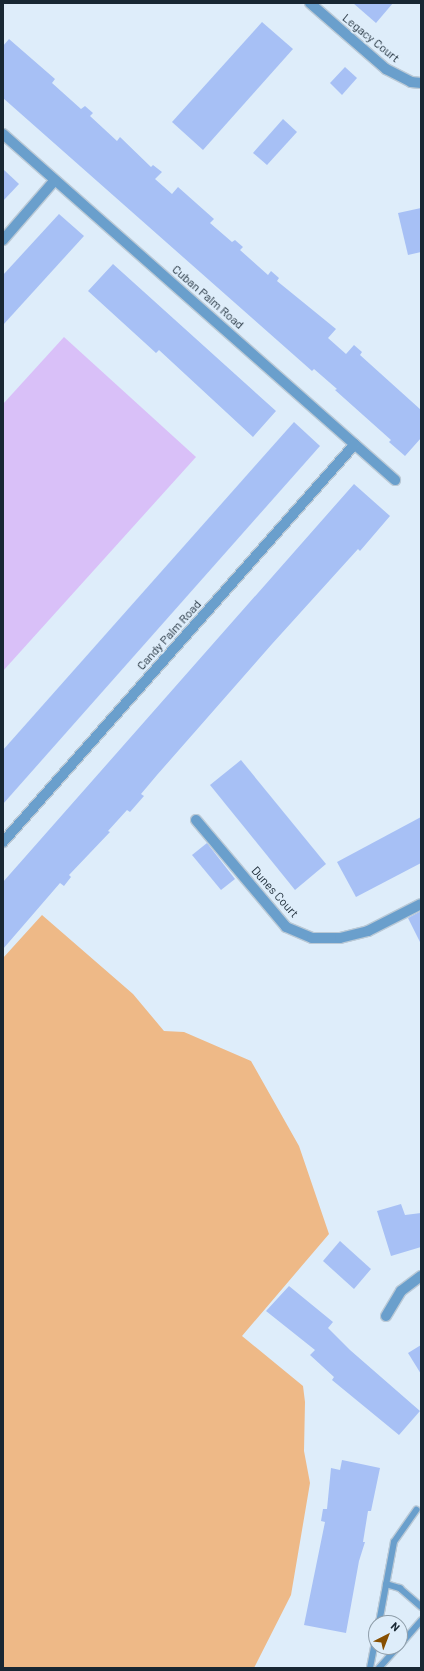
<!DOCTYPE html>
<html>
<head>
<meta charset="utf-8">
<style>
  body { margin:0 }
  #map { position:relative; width:424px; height:1671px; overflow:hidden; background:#deedfa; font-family:Barlow,sans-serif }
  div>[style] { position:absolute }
  .green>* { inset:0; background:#eeb987 }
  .water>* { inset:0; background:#d9c0f8 }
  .building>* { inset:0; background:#a7c0f5 }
  .roads { filter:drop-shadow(1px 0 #bac9d6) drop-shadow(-1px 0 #bac9d6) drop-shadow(0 1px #bac9d6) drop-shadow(0 -1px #bac9d6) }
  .lane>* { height:5.5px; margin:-2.75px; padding:0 2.75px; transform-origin:2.75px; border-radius:2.75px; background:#6a9fcc }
  .street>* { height:10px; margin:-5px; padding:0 5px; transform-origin:5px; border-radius:5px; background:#6a9fcc }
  span { translate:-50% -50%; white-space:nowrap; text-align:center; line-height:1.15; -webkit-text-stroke:3.5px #deedfa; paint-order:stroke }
  .street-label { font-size:12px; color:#182733 }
  .frame { position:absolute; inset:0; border:4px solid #182733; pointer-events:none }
  .north { position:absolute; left:368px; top:1615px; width:40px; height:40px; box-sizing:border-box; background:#deedfa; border:1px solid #8f9eaa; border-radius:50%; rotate:42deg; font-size:11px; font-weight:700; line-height:16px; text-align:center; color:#182733 }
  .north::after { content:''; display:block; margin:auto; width:14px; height:18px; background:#874f01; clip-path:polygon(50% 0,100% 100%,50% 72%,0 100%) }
</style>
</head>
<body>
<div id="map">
  <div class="green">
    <div style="clip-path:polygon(42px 915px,133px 994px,164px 1031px,184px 1032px,251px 1061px,299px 1146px,329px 1234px,242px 1336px,303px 1386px,305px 1402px,304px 1451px,310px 1483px,291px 1595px,254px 1668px,3px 1668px,3px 958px)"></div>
  </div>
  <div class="water">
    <div style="clip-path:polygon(64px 337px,196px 457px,3px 671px,3px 404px)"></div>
  </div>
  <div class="building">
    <div style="clip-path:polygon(353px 3px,393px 3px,376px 23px)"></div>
    <div style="clip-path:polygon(262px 22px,293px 49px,203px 150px,172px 122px)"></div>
    <div style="clip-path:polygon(9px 39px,55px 79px,52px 83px,81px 109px,85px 106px,93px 113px,90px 116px,117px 141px,120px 137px,151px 167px,153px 165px,162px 172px,155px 179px,172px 194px,178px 187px,214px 219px,210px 223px,232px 242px,235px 240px,243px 247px,240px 250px,268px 275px,271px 271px,279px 278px,277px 281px,336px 329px,328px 338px,346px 354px,354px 345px,362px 352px,360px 355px,421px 410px,421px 438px,405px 456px,389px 442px,391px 440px,335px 390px,337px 389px,314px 369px,312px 371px,3px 98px,3px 46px)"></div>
    <div style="clip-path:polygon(345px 67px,357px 78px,342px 95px,330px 83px)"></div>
    <div style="clip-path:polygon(283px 119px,297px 132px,267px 165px,253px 153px)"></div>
    <div style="clip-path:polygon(3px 169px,19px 184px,3px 201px)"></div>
    <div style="clip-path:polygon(421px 208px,421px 252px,408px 255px,398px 213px)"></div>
    <div style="clip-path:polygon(59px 214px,84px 236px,3px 325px,3px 275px)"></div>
    <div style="clip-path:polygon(113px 264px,276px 411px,253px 437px,159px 350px,156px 353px,88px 291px)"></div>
    <div style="clip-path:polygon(294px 422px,320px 446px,3px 804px,3px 750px)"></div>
    <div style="clip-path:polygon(354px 484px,390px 516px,360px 551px,358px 549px,272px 644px,157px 775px,141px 794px,144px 796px,130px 812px,127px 810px,108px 831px,110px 832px,69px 875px,71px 877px,64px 886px,60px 883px,3px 949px,3px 882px)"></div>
    <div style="clip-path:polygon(241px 760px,326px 864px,295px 890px,210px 785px)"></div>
    <div style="clip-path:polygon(421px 817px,421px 863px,356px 897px,337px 862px)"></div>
    <div style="clip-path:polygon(207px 843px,235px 879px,221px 890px,192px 855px)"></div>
    <div style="clip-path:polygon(421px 911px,421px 944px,408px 918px)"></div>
    <div style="clip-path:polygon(401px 1204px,405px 1215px,421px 1213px,421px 1247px,391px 1256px,377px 1211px)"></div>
    <div style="clip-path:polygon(340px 1241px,371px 1269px,354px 1289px,323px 1261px)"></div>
    <div style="clip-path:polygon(289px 1286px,333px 1322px,328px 1328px,350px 1350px,420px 1411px,399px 1435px,332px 1380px,334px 1377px,310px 1355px,315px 1350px,266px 1311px)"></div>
    <div style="clip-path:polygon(421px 1345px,421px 1374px,408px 1353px)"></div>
    <div style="clip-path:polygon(342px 1460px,380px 1468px,371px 1511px,368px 1511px,363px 1542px,365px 1542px,359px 1561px,346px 1633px,304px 1625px,325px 1522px,321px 1521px,323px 1509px,327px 1509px,331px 1468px,340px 1470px)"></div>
  </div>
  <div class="roads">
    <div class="lane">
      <div style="left:386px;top:1584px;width:15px;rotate:16deg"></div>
      <div style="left:400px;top:1588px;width:28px;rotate:41deg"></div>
      <div style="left:379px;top:1623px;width:82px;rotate:-79.5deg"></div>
      <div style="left:394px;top:1542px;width:39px;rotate:-55deg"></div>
      <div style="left:400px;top:1645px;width:32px;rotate:-49deg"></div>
      <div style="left:370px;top:1668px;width:32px;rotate:-79deg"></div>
      <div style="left:379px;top:1668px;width:28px;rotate:-48deg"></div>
    </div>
    <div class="street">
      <div style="left:310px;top:3px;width:101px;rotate:41deg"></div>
      <div style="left:386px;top:69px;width:28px;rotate:27deg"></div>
      <div style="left:411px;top:82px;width:10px;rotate:6deg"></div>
      <div style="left:3px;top:134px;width:523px;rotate:41.43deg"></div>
      <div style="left:3px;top:240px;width:79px;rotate:-49.1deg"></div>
      <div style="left:196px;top:820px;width:140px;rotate:49.9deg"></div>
      <div style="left:286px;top:927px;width:28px;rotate:23deg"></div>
      <div style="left:312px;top:938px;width:28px"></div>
      <div style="left:340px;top:938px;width:29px;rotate:-14deg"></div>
      <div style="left:368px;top:931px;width:59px;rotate:-27deg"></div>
      <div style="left:3px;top:842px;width:531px;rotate:-48.51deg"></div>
      <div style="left:386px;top:1316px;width:29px;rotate:-59deg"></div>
      <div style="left:401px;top:1291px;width:25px;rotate:-37deg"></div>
    </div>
  </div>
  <div class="street-label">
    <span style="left:371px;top:38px;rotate:39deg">Legacy Court</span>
    <span style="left:208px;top:297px;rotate:41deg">Cuban Palm Road</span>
    <span style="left:169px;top:635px;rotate:-48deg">Candy Palm Road</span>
    <span style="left:275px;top:892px;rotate:48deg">Dunes Court</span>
  </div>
  <div class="frame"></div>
  <div class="north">N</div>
</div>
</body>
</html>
